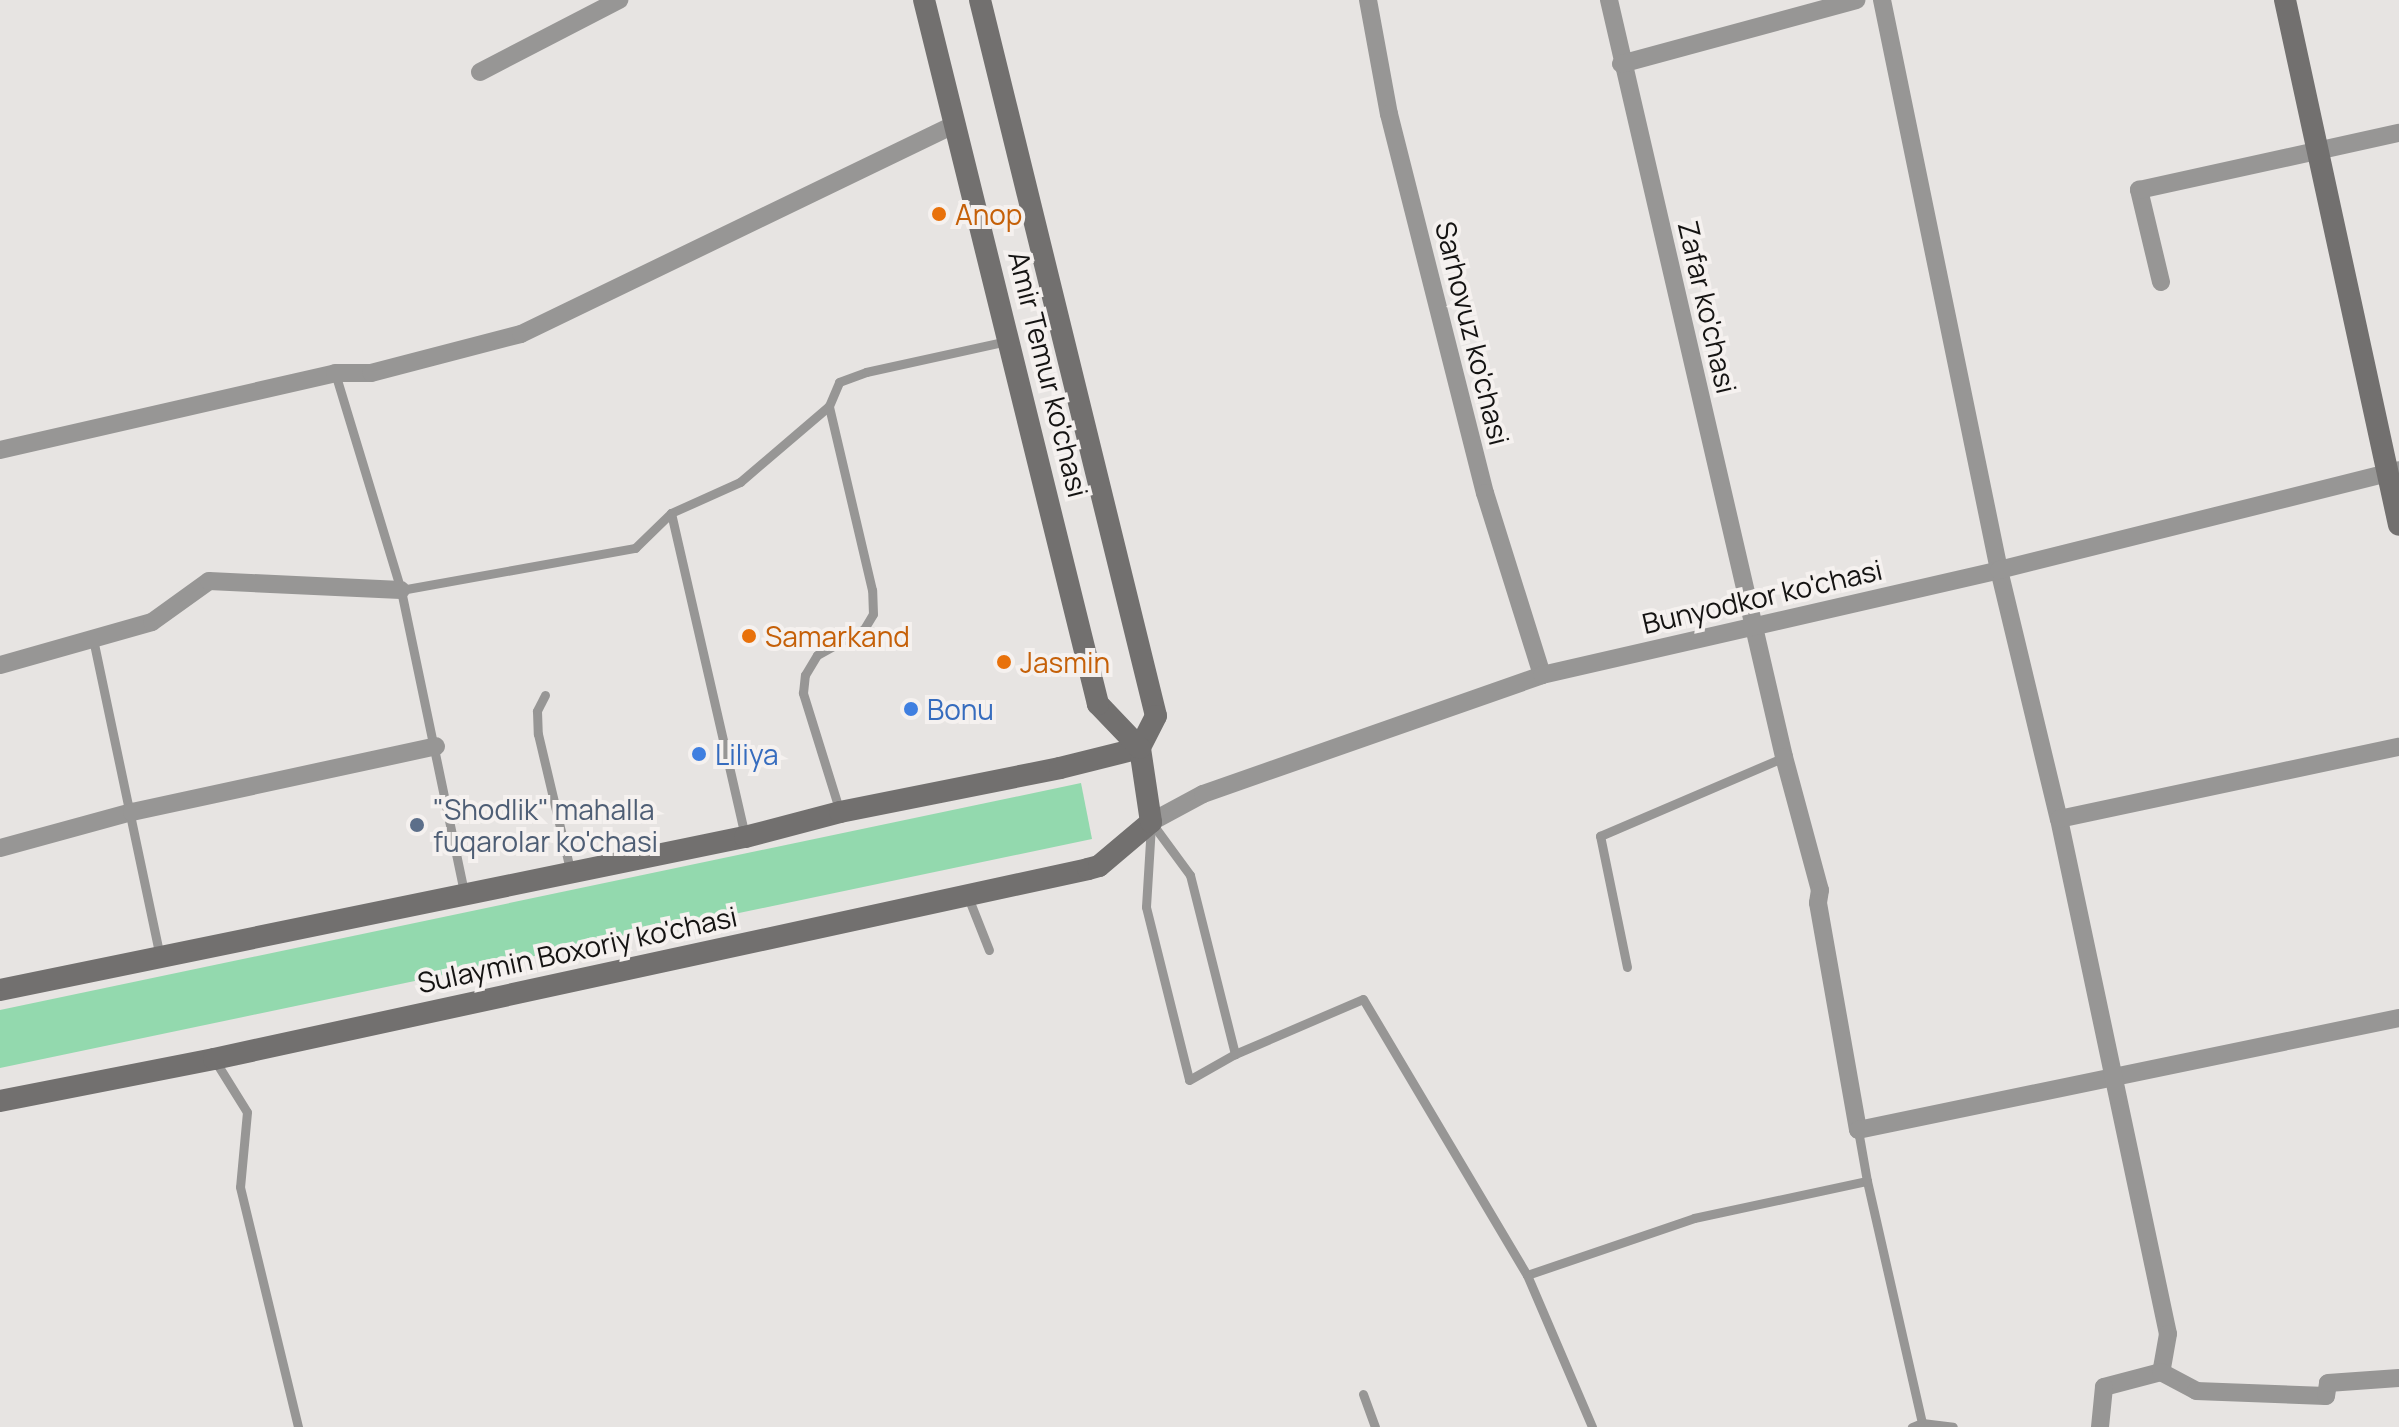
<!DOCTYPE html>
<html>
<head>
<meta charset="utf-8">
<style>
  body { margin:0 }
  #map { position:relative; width:2399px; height:1427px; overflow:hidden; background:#e7e4e2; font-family:Manrope,sans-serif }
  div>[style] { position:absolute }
  .green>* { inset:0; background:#93d9ae }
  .service>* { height:9px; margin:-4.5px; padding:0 4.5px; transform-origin:4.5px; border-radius:4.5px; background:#979695 }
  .minor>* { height:18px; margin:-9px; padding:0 9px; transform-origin:9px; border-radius:9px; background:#979695 }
  .secondary>* { height:22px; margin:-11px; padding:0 11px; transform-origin:11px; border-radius:11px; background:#72706f }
  .dots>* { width:22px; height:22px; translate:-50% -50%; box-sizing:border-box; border:4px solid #f5f1ef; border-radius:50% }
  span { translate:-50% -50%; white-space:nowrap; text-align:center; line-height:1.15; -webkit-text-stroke:8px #f5f1ef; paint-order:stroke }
  .food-label { font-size:28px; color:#c56008 }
  .left { translate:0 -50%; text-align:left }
  .street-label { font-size:28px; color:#141312 }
  .shop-label { font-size:28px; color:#366cbe }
  .service-label { font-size:28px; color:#4e5e75 }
</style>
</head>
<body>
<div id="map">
  <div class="green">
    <div style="clip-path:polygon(1081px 783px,1092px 839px,0 1068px,0 1010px)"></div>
  </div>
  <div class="service">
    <div style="left:335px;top:373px;width:227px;rotate:73.1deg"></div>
    <div style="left:671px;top:513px;width:332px;rotate:77.1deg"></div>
    <div style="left:93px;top:639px;width:325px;rotate:78.1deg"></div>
    <div style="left:545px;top:695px;width:18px;rotate:117deg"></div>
    <div style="left:537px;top:711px;width:23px;rotate:88deg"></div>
    <div style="left:538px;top:734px;width:144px;rotate:76.7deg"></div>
    <div style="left:840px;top:812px;width:125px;rotate:-107.3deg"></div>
    <div style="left:803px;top:693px;width:18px;rotate:-84deg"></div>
    <div style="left:805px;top:675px;width:23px;rotate:-59deg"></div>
    <div style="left:817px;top:655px;width:54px;rotate:-29deg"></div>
    <div style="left:864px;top:629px;width:17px;rotate:-59deg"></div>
    <div style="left:873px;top:614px;width:24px;rotate:-92deg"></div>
    <div style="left:872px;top:590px;width:189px;rotate:-103.2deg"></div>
    <div style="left:829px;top:406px;width:26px;rotate:-67deg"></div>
    <div style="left:839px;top:382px;width:29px;rotate:-20deg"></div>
    <div style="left:866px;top:372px;width:144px;rotate:-12.4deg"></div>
    <div style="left:1151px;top:822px;width:66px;rotate:53.7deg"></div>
    <div style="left:1190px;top:875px;width:185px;rotate:75.9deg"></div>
    <div style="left:1151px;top:825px;width:82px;rotate:93.5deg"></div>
    <div style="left:1146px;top:907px;width:178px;rotate:76deg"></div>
    <div style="left:1189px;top:1080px;width:53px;rotate:-29.5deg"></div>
    <div style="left:1235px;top:1054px;width:139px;rotate:-23.3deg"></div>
    <div style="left:1363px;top:999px;width:321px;rotate:59.3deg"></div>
    <div style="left:1527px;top:1275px;width:176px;rotate:-18.8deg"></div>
    <div style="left:1694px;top:1218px;width:177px;rotate:-12.1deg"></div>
    <div style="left:1867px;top:1181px;width:248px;rotate:77.2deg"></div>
    <div style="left:1922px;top:1423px;width:11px;rotate:158deg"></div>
    <div style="left:464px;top:892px;width:309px;rotate:-101.8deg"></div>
    <div style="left:401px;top:590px;width:238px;rotate:-10.2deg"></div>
    <div style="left:635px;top:548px;width:50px;rotate:-44.2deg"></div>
    <div style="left:671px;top:513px;width:76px;rotate:-24.2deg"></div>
    <div style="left:740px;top:482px;width:117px;rotate:-40.5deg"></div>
    <div style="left:968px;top:897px;width:57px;rotate:68.4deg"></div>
    <div style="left:1627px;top:967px;width:134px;rotate:-101.6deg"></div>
    <div style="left:1600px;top:836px;width:200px;rotate:-23.2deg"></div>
    <div style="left:214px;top:1059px;width:62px;rotate:58.1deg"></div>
    <div style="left:247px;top:1112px;width:75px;rotate:95.3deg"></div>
    <div style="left:240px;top:1187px;width:247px;rotate:76.4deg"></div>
    <div style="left:1858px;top:1130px;width:52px;rotate:80deg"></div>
    <div style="left:1527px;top:1275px;width:165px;rotate:66.8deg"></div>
    <div style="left:1363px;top:1394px;width:35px;rotate:70deg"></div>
    <div style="left:1924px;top:1427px;width:4px;rotate:-117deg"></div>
    <div style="left:1922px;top:1423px;width:31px;rotate:7deg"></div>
  </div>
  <div class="minor">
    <div style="left:1368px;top:0;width:116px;rotate:79.6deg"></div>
    <div style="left:1389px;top:114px;width:391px;rotate:75.8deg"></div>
    <div style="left:1485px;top:493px;width:191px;rotate:72.6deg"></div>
    <div style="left:1609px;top:0;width:777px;rotate:76.98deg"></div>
    <div style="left:1784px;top:757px;width:138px;rotate:74.9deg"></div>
    <div style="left:1820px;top:890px;width:13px;rotate:99deg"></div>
    <div style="left:1818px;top:903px;width:230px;rotate:80deg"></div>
    <div style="left:1858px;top:1130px;width:552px;rotate:-11.7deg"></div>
    <div style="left:1882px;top:0;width:582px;rotate:78.4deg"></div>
    <div style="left:1999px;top:570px;width:256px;rotate:76.5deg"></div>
    <div style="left:2059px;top:819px;width:526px;rotate:78.05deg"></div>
    <div style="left:2168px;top:1334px;width:39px;rotate:100deg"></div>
    <div style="left:2161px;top:1372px;width:59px;rotate:165.3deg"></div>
    <div style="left:2104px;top:1387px;width:40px;rotate:95.7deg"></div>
    <div style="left:1621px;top:64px;width:244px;rotate:-15.2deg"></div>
    <div style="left:480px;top:72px;width:157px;rotate:-27.4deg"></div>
    <div style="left:2161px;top:282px;width:95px;rotate:-103.4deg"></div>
    <div style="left:2139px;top:190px;width:266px;rotate:-12.4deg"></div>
    <div style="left:0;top:450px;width:344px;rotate:-12.9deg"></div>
    <div style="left:335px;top:373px;width:36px"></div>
    <div style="left:371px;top:373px;width:155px;rotate:-14.6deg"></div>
    <div style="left:521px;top:334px;width:483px;rotate:-25.8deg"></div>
    <div style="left:0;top:665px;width:158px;rotate:-15.8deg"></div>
    <div style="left:152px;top:622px;width:70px;rotate:-35.7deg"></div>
    <div style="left:209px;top:581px;width:192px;rotate:2.7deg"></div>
    <div style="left:2059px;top:819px;width:348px;rotate:-12deg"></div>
    <div style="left:1151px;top:822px;width:59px;rotate:-28.3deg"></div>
    <div style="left:1203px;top:794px;width:359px;rotate:-19.3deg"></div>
    <div style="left:1542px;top:675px;width:469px;rotate:-12.9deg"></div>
    <div style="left:1999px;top:570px;width:412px;rotate:-14deg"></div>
    <div style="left:0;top:848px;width:137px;rotate:-15.3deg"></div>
    <div style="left:132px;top:812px;width:311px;rotate:-12.2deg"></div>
    <div style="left:2161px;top:1372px;width:40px;rotate:28deg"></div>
    <div style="left:2196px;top:1391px;width:130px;rotate:2.2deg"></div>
    <div style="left:2326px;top:1396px;width:13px;rotate:-81deg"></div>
    <div style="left:2328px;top:1383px;width:71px;rotate:-4deg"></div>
  </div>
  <div class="secondary">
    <div style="left:980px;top:0;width:737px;rotate:76.19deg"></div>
    <div style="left:1156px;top:716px;width:36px;rotate:117deg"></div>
    <div style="left:2285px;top:0;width:537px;rotate:77.75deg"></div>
    <div style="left:0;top:990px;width:761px;rotate:-11.61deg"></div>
    <div style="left:745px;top:837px;width:98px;rotate:-14.7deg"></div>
    <div style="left:840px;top:812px;width:224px;rotate:-11.3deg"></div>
    <div style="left:1060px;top:768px;width:82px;rotate:-14deg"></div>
    <div style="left:0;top:1101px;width:218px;rotate:-11.1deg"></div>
    <div style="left:214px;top:1059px;width:894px;rotate:-12.26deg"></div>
    <div style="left:1088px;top:869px;width:11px;rotate:-15deg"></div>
    <div style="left:1099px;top:866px;width:68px;rotate:-40.2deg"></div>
    <div style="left:1151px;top:822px;width:75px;rotate:-98.5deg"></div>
    <div style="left:1140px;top:748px;width:61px;rotate:-133.7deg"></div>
    <div style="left:1098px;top:704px;width:725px;rotate:-103.88deg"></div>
  </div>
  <div class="dots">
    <div style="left:939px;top:214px;background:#e8710a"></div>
    <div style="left:749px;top:636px;background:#e8710a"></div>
    <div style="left:1004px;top:662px;background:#e8710a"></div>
    <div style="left:911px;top:709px;background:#3f7fe0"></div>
    <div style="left:699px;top:754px;background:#3f7fe0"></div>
    <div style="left:417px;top:825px;background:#5c6f8a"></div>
  </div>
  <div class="food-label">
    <span class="left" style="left:955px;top:214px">Anop</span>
    <span class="left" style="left:765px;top:636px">Samarkand</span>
    <span class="left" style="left:1020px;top:662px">Jasmin</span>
  </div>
  <div class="street-label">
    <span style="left:1708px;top:307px;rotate:77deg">Zafar ko'chasi</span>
    <span style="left:1473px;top:333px;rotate:76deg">Sarhovuz ko'chasi</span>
    <span style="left:1049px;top:374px;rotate:76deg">Amir Temur ko'chasi</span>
    <span style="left:1762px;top:596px;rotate:-13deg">Bunyodkor ko'chasi</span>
    <span style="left:577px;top:949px;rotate:-12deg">Sulaymin Boxoriy ko'chasi</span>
  </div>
  <div class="shop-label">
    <span class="left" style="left:927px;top:709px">Bonu</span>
    <span class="left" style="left:715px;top:754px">Liliya</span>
  </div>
  <div class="service-label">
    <span class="left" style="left:433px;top:825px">"Shodlik" mahalla<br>fuqarolar ko'chasi</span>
  </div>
</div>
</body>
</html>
